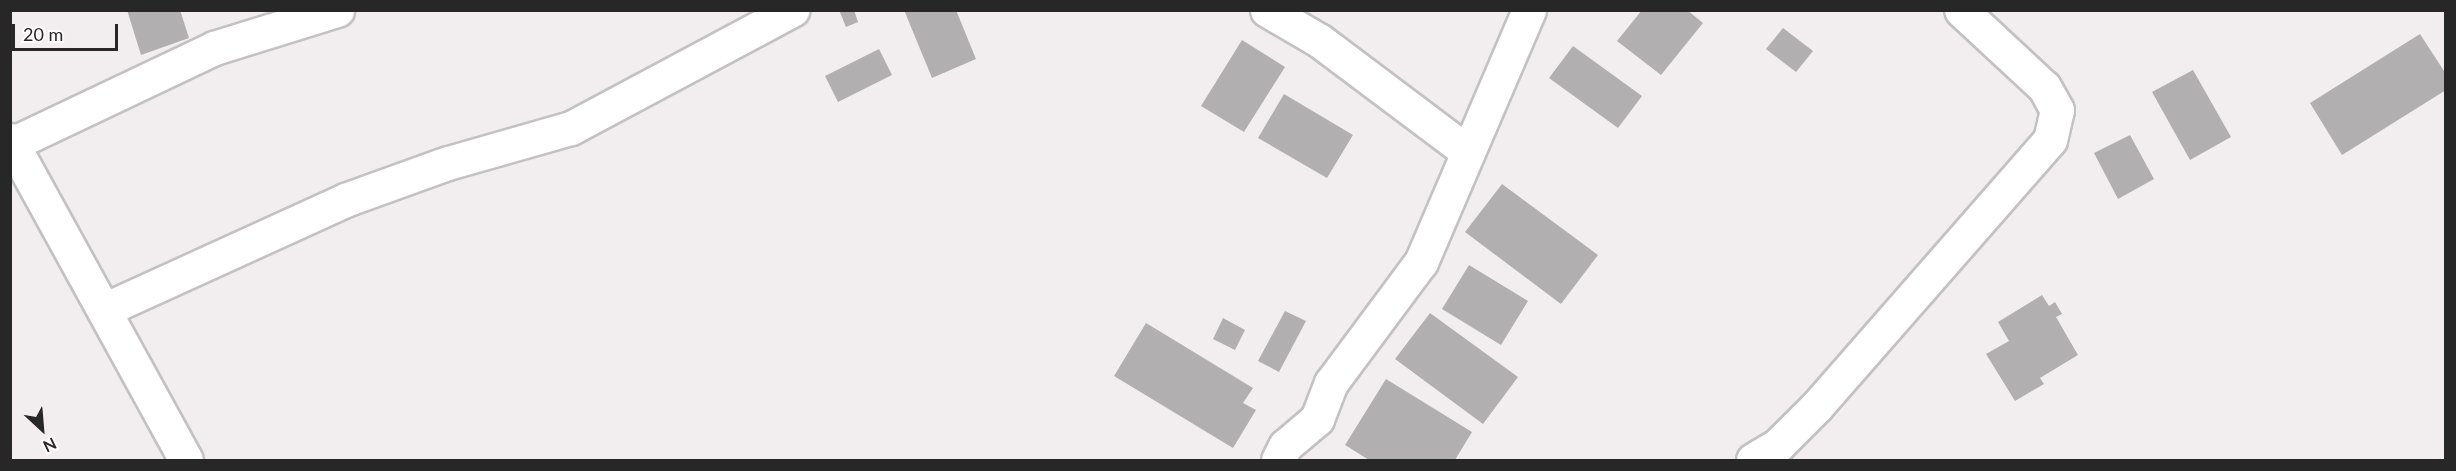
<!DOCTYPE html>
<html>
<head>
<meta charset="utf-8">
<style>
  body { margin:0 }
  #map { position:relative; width:2456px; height:471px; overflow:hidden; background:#f2eef0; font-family:Lato,sans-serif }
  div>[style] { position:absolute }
  .building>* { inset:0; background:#b2afb1 }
  .roads { filter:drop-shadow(2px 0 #c4c1c3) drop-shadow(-2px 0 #c4c1c3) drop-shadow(0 2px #c4c1c3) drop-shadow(0 -2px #c4c1c3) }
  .minor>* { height:33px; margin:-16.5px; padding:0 16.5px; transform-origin:16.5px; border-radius:16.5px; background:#fff }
  .major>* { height:33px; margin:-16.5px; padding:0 16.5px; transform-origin:16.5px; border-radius:16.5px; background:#fff }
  span { translate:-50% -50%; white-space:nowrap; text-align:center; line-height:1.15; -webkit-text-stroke:6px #fffbfd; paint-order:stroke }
  .frame { position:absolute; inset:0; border:12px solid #282728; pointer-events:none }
  .north { position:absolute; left:12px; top:399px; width:60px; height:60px; -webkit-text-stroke:4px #fffbfd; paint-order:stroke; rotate:154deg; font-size:16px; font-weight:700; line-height:24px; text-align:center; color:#282728 }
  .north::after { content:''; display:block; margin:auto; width:21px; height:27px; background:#282728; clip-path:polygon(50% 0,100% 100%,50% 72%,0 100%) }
  .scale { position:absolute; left:12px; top:24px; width:106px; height:27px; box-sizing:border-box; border:3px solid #282728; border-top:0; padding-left:8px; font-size:18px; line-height:21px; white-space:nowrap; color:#282728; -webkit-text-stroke:4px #fffbfd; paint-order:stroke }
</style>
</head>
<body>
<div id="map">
  <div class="building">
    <div style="clip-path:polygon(127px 10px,180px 10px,189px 38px,141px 55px)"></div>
    <div style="clip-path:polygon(839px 10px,854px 10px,858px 22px,846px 27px)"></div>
    <div style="clip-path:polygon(904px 10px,956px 10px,976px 59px,932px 78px)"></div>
    <div style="clip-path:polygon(1642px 10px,1687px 10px,1703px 23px,1661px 75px,1617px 41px)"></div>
    <div style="clip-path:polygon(1783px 28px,1813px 51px,1796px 72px,1766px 49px)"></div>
    <div style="clip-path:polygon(2420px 34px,2446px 74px,2446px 90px,2342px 155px,2310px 103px)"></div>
    <div style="clip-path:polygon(1242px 40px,1285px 67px,1244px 132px,1201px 106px)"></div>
    <div style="clip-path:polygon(1573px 46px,1642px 96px,1618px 128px,1549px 78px)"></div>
    <div style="clip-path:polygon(879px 49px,892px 75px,838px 102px,825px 76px)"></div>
    <div style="clip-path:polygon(2193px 70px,2231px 137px,2190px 160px,2152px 92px)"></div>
    <div style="clip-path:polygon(1284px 94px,1353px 135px,1327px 178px,1258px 138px)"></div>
    <div style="clip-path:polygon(2130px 135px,2154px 179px,2118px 199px,2094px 153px)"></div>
    <div style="clip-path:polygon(1502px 184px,1598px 255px,1561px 304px,1465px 232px)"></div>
    <div style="clip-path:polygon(1469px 265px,1528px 301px,1501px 345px,1442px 309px)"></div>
    <div style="clip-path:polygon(2042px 295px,2049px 306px,2055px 302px,2062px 314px,2056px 317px,2078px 355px,2040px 378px,2044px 384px,2015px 401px,1986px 354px,2009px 341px,1998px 322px)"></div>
    <div style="clip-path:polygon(1285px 311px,1306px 321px,1279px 372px,1258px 361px)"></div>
    <div style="clip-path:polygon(1430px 313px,1518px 377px,1483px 424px,1395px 359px)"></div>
    <div style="clip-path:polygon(1223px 318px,1245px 330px,1235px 350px,1213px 339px)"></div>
    <div style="clip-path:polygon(1146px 323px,1253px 388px,1243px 403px,1256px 410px,1233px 448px,1114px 376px)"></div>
    <div style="clip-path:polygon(1386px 379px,1472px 432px,1455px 460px,1369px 460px,1345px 445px)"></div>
  </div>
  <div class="roads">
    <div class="minor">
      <div style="left:1267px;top:10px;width:61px;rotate:30.3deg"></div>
      <div style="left:1320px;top:41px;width:185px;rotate:36.9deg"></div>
      <div style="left:12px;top:144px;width:224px;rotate:-25.4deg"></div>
      <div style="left:214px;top:48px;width:129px;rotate:-17.2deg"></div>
      <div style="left:104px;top:310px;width:265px;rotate:-24.5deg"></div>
      <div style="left:345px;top:200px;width:109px;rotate:-19.8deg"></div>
      <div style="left:448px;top:163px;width:128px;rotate:-15.9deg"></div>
      <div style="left:571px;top:128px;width:251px;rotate:-28.1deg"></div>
      <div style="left:1278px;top:460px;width:16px;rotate:-63deg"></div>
      <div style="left:1285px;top:446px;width:42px;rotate:-40.2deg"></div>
      <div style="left:1317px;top:419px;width:39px;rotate:-69deg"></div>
      <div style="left:1331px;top:383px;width:151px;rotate:-53.4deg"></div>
      <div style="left:1421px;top:262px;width:274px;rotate:-66.8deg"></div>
      <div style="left:1753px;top:460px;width:29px;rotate:-31deg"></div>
      <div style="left:1778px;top:445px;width:55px;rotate:-45deg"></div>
      <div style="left:1817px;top:406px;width:354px;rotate:-48.8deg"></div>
      <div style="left:2050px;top:140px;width:31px;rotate:-77deg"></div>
      <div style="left:2057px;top:110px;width:26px;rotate:-119deg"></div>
      <div style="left:2044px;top:87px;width:113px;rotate:-137.1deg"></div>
    </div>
    <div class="major">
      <div style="left:10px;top:140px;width:365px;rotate:61.2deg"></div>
    </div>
  </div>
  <div class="frame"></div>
  <div class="north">N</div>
  <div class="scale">20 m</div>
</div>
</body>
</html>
